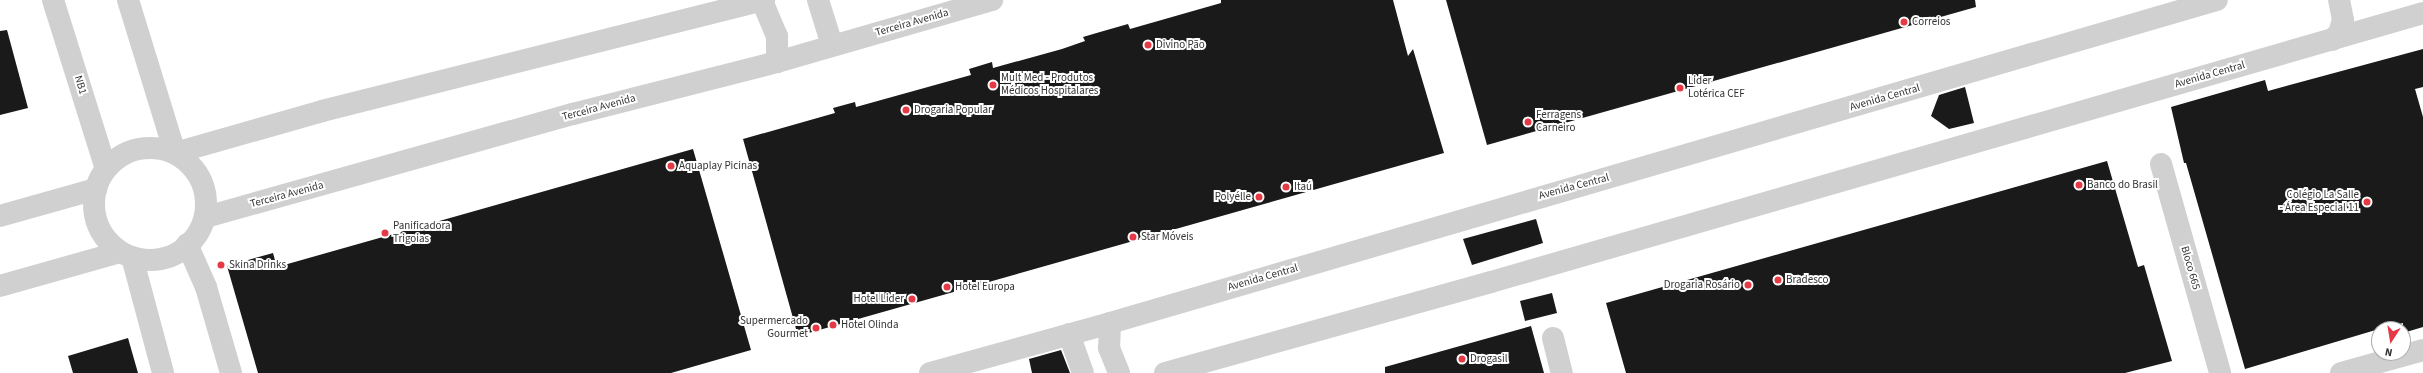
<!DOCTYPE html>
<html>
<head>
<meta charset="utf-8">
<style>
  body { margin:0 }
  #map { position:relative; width:2423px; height:373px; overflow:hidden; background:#fff; font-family:"Source Sans 3",sans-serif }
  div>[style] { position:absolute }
  .building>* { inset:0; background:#1a1a1a }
  .minor>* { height:22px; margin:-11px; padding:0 11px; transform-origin:11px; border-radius:11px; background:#d0d0d0 }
  .minor>.ring { margin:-11px; padding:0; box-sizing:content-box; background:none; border:22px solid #d0d0d0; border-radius:50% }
  .dots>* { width:11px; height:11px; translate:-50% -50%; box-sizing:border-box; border:2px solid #fff; border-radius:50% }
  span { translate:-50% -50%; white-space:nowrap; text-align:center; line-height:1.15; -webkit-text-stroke:4px #fff; paint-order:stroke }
  .poi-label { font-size:11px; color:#333 }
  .left { translate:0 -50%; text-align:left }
  .right { translate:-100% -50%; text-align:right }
  .street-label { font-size:11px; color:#333 }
  .north { position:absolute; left:2371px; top:321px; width:40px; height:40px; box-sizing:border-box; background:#fff; border:1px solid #adadad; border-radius:50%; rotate:192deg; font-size:11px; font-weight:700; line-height:16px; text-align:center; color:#333 }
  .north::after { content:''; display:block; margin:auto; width:14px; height:18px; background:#e63946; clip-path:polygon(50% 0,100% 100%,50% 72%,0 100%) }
</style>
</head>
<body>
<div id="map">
  <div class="building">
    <div style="clip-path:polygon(1221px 0,1393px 0,1408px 56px,1413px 49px,1444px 153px,798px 336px,743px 139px,835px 113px,833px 108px,855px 102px,856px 107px,971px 75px,969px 69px,992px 62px,993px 68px,1062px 49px,1085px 41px,1083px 37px,1100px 32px,1128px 24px,1130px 29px,1221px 3px)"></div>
    <div style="clip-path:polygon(1446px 0,1975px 0,1976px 7px,1487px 145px)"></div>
    <div style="clip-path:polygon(7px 30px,28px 108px,0 115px,0 31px)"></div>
    <div style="clip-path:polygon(2423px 49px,2423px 87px,2415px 89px,2423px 117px,2423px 327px,2403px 333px,2403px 323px,2379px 329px,2245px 369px,2186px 163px,2184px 163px,2171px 107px,2265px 80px,2268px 91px)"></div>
    <div style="clip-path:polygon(1965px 87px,1974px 123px,1949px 129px,1931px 116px,1939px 95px)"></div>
    <div style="clip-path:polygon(693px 149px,751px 350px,671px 373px,258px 373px,227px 266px,273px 253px,277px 267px)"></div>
    <div style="clip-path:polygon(2107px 161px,2138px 267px,2144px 265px,2172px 361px,2125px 373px,1626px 373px,1606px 303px)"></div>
    <div style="clip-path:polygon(1536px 219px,1543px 243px,1472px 265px,1463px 239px)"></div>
    <div style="clip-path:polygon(1552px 293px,1557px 313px,1525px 321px,1520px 301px)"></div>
    <div style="clip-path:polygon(1531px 326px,1544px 373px,1385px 373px,1385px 367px)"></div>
    <div style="clip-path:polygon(128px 338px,138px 373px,73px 373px,68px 356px)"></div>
    <div style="clip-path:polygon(1061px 350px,1070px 373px,1032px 373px,1029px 359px)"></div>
  </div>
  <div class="minor">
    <div style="left:53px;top:0;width:177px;rotate:72.6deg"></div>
    <div style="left:128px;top:0;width:160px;rotate:72.9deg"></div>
    <div style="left:175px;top:153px;width:153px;rotate:-15.9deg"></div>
    <div style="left:322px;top:111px;width:456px;rotate:-14.1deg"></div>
    <div style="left:818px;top:0;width:47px;rotate:72.7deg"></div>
    <div style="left:762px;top:1px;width:38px;rotate:67deg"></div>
    <div style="left:777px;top:36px;width:26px;rotate:90deg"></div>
    <div style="left:2332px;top:40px;width:10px;rotate:-45deg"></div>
    <div style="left:2339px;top:33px;width:14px;rotate:-73deg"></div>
    <div style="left:2343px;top:20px;width:20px;rotate:-101deg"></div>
    <div class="ring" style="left:94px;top:148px;width:90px;height:90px"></div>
    <div style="left:2161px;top:164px;width:217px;rotate:74.2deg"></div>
    <div style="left:0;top:216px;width:100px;rotate:-15.7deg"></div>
    <div style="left:206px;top:217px;width:381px;rotate:-15.7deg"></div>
    <div style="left:573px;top:114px;width:211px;rotate:-14.3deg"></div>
    <div style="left:777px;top:62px;width:224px;rotate:-16.1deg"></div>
    <div style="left:187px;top:244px;width:47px;rotate:66.2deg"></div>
    <div style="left:206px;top:287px;width:90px;rotate:73.8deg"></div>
    <div style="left:132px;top:257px;width:120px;rotate:75deg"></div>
    <div style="left:0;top:286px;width:125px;rotate:-15.8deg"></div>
    <div style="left:1110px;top:323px;width:25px;rotate:92deg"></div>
    <div style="left:1109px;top:348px;width:27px;rotate:68deg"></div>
    <div style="left:1069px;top:334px;width:41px;rotate:70.3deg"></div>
    <div style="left:1553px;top:338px;width:36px;rotate:76deg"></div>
    <div style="left:930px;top:373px;width:187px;rotate:-15.5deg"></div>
    <div style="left:1110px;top:323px;width:1153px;rotate:-16.27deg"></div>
    <div style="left:1165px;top:373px;width:338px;rotate:-15.6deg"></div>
    <div style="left:1491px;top:282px;width:970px;rotate:-16.1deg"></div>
    <div style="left:2341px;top:373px;width:85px;rotate:-15.7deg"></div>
  </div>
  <div class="dots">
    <div style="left:1904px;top:22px;background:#e63946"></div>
    <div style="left:1148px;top:45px;background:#e63946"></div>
    <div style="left:993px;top:85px;background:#e63946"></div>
    <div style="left:1680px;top:88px;background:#e63946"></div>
    <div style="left:906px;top:110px;background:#e63946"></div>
    <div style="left:1528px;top:122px;background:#e63946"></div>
    <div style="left:671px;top:166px;background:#e63946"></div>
    <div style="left:2079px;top:185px;background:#e63946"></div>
    <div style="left:1286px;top:187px;background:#e63946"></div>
    <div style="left:1259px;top:197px;background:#e63946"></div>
    <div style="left:2367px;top:202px;background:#e63946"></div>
    <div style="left:385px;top:233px;background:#e63946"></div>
    <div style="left:1133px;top:237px;background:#e63946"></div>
    <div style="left:221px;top:265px;background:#e63946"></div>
    <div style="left:1778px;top:280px;background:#e63946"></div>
    <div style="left:1748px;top:285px;background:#e63946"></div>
    <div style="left:947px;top:287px;background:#e63946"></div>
    <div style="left:912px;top:299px;background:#e63946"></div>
    <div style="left:833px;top:325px;background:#e63946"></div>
    <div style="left:816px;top:328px;background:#e63946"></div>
    <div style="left:1462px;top:359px;background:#e63946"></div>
  </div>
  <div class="poi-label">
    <span class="left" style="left:1912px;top:22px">Correios</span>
    <span class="left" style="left:1156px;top:45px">Divino Pão</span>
    <span class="left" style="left:1001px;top:85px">Mult Med - Produtos<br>Médicos Hospitalares</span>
    <span class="left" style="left:1688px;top:88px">Lider<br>Lotérica CEF</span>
    <span class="left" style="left:914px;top:110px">Drogaria Popular</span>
    <span class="left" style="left:1536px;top:122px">Ferragens<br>Carneiro</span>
    <span class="left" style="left:679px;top:166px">Aquaplay Picinas</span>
    <span class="left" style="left:2087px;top:185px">Banco do Brasil</span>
    <span class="left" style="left:1294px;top:187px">Itaú</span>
    <span class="right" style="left:2359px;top:202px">Colégio La Salle<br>- Área Especial 11</span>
    <span class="right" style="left:1251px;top:197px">Polyélle</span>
    <span class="left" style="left:393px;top:233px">Panificadora<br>Trigoias</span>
    <span class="left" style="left:1141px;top:237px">Star Móveis</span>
    <span class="left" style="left:229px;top:265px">Skina Drinks</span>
    <span class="left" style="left:1786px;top:280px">Bradesco</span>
    <span class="right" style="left:1740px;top:285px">Drogaria Rosário</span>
    <span class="left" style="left:955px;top:287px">Hotel Europa</span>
    <span class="right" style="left:904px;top:299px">Hotel Lider</span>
    <span class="right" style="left:808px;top:328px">Supermercado<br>Gourmet</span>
    <span class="left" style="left:841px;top:325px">Hotel Olinda</span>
    <span class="left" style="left:1470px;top:359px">Drogasil</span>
  </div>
  <div class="street-label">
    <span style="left:912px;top:23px;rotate:-16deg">Terceira Avenida</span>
    <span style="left:2210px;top:75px;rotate:-16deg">Avenida Central</span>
    <span style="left:80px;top:85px;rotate:73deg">NB1</span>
    <span style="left:1885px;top:98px;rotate:-16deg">Avenida Central</span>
    <span style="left:599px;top:108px;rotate:-15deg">Terceira Avenida</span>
    <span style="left:1574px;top:187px;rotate:-15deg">Avenida Central</span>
    <span style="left:287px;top:195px;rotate:-15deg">Terceira Avenida</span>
    <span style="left:2190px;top:268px;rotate:74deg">Bloco 665</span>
    <span style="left:1263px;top:278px;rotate:-16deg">Avenida Central</span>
  </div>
  <div class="north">N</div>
</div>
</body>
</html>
